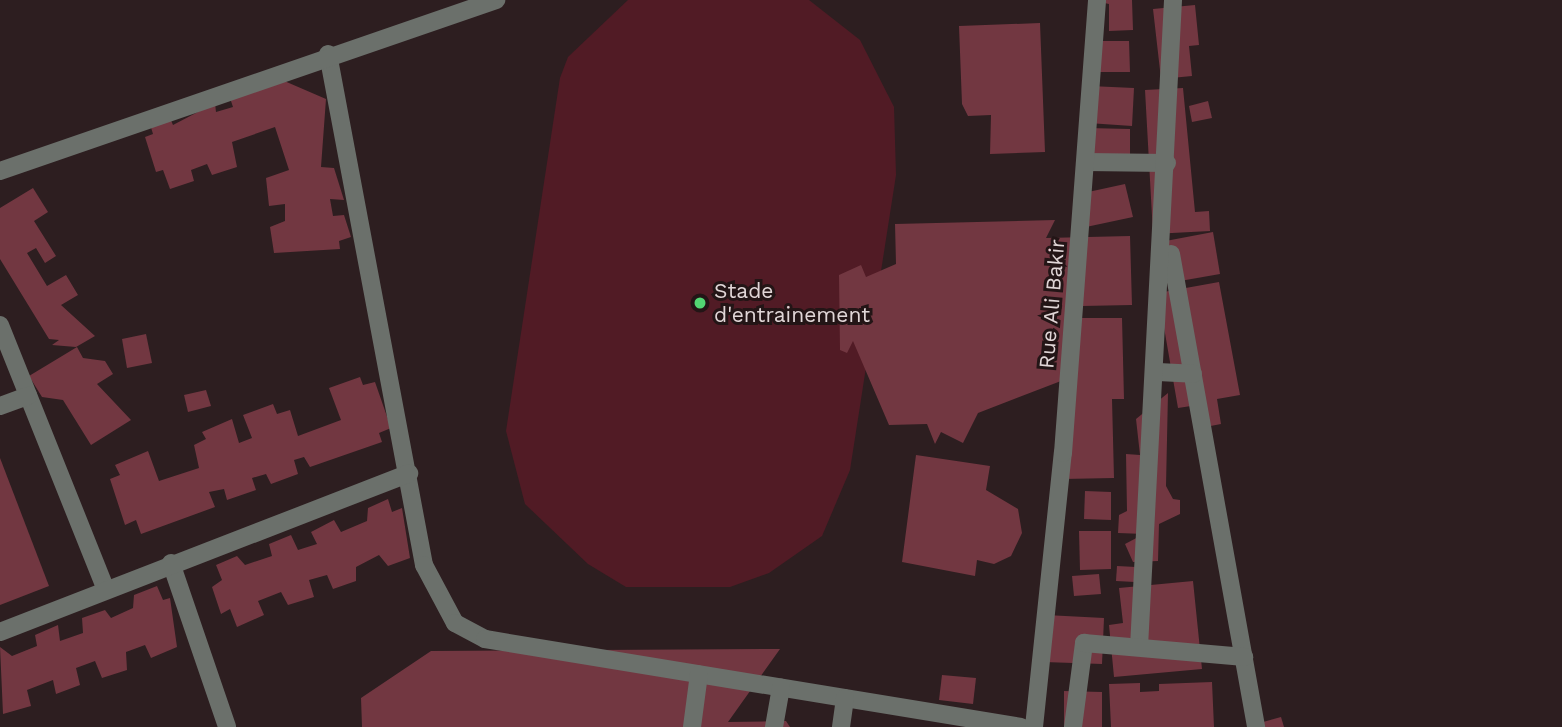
<!DOCTYPE html>
<html>
<head>
<meta charset="utf-8">
<style>
  body { margin:0 }
  #map { position:relative; width:1562px; height:727px; overflow:hidden; background:#2d1e20; font-family:"Work Sans",sans-serif }
  div>[style] { position:absolute }
  .green>* { inset:0; background:#511b25 }
  .building>* { inset:0; background:#723741 }
  .minor>* { height:18px; margin:-9px; padding:0 9px; transform-origin:9px; border-radius:9px; background:#6b706b }
  .dots>* { width:19px; height:19px; translate:-50% -50%; box-sizing:border-box; border:4px solid #231516; border-radius:50% }
  span { translate:-50% -50%; white-space:nowrap; text-align:center; line-height:1.15; -webkit-text-stroke:6px #231516; paint-order:stroke }
  .poi-label { font-size:21px; color:#e1d6d7 }
  .left { translate:0 -50%; text-align:left }
  .street-label { font-size:21px; color:#e1d6d7 }
</style>
</head>
<body>
<div id="map">
  <div class="green">
    <div style="clip-path:polygon(628px 0,809px 0,860px 40px,894px 107px,896px 175px,850px 470px,822px 536px,769px 573px,730px 587px,626px 587px,588px 564px,525px 504px,506px 431px,560px 78px,568px 57px)"></div>
  </div>
  <div class="building">
    <div style="clip-path:polygon(1090px 0,1132px 0,1133px 30px,1109px 31px,1109px 4px)"></div>
    <div style="clip-path:polygon(1195px 5px,1199px 45px,1189px 46px,1192px 76px,1161px 79px,1153px 9px)"></div>
    <div style="clip-path:polygon(1040px 23px,1045px 152px,990px 154px,991px 115px,968px 116px,962px 104px,959px 26px)"></div>
    <div style="clip-path:polygon(1093px 41px,1129px 41px,1130px 72px,1094px 72px)"></div>
    <div style="clip-path:polygon(282px 80px,326px 99px,321px 167px,334px 168px,344px 200px,330px 199px,333px 216px,344px 215px,351px 237px,339px 241px,340px 249px,274px 253px,270px 227px,285px 221px,285px 204px,269px 206px,266px 178px,289px 170px,275px 127px,232px 142px,237px 167px,212px 175px,207px 164px,191px 170px,194px 181px,170px 189px,163px 170px,156px 172px,145px 137px,153px 134px,150px 124px,170px 118px,173px 125px,215px 103px,216px 112px,233px 107px,230px 98px)"></div>
    <div style="clip-path:polygon(1090px 86px,1134px 88px,1132px 126px,1088px 123px)"></div>
    <div style="clip-path:polygon(1183px 88px,1195px 212px,1209px 211px,1210px 231px,1153px 234px,1145px 90px)"></div>
    <div style="clip-path:polygon(1208px 101px,1212px 118px,1192px 122px,1189px 106px)"></div>
    <div style="clip-path:polygon(1087px 128px,1130px 129px,1130px 161px,1086px 160px)"></div>
    <div style="clip-path:polygon(1125px 184px,1133px 217px,1086px 227px,1079px 194px)"></div>
    <div style="clip-path:polygon(33px 188px,48px 212px,34px 221px,56px 256px,45px 263px,36px 248px,27px 253px,47px 286px,66px 275px,78px 295px,61px 305px,95px 336px,76px 347px,52px 345px,59px 340px,49px 339px,0 259px,0 208px)"></div>
    <div style="clip-path:polygon(1055px 220px,1046px 238px,1130px 236px,1132px 305px,1082px 306px,1070px 318px,1122px 318px,1124px 399px,1112px 399px,1114px 478px,1063px 479px,1061px 381px,978px 413px,963px 443px,941px 432px,935px 444px,927px 424px,889px 425px,853px 341px,847px 353px,840px 350px,839px 275px,861px 265px,866px 277px,896px 264px,895px 224px)"></div>
    <div style="clip-path:polygon(1213px 232px,1220px 274px,1163px 284px,1155px 243px)"></div>
    <div style="clip-path:polygon(1219px 282px,1240px 395px,1217px 399px,1221px 424px,1195px 429px,1191px 406px,1178px 408px,1158px 293px)"></div>
    <div style="clip-path:polygon(146px 334px,152px 363px,127px 368px,122px 339px)"></div>
    <div style="clip-path:polygon(77px 347px,83px 358px,105px 361px,113px 374px,97px 384px,131px 420px,91px 445px,63px 400px,42px 397px,29px 376px)"></div>
    <div style="clip-path:polygon(360px 377px,363px 385px,375px 382px,391px 428px,379px 433px,382px 442px,310px 467px,304px 457px,294px 460px,298px 474px,271px 484px,266px 474px,252px 478px,256px 490px,227px 500px,224px 489px,209px 492px,215px 507px,141px 534px,136px 520px,125px 525px,110px 479px,120px 475px,115px 465px,148px 451px,159px 481px,199px 468px,194px 445px,206px 439px,202px 432px,232px 419px,239px 443px,252px 438px,243px 415px,273px 404px,277px 414px,290px 410px,298px 436px,341px 420px,329px 388px)"></div>
    <div style="clip-path:polygon(206px 390px,211px 406px,188px 412px,184px 395px)"></div>
    <div style="clip-path:polygon(1168px 393px,1166px 486px,1173px 499px,1180px 500px,1180px 514px,1159px 524px,1158px 561px,1133px 562px,1125px 544px,1144px 534px,1118px 533px,1119px 515px,1127px 511px,1126px 454px,1140px 455px,1136px 419px)"></div>
    <div style="clip-path:polygon(916px 455px,990px 466px,986px 490px,1018px 509px,1022px 533px,1011px 556px,994px 564px,977px 560px,975px 576px,902px 562px)"></div>
    <div style="clip-path:polygon(0 458px,49px 586px,0 605px)"></div>
    <div style="clip-path:polygon(1085px 491px,1111px 492px,1111px 520px,1084px 519px)"></div>
    <div style="clip-path:polygon(388px 499px,392px 512px,402px 508px,410px 558px,388px 566px,379px 555px,356px 567px,356px 581px,333px 589px,327px 575px,309px 580px,314px 597px,288px 605px,281px 592px,258px 601px,264px 615px,237px 627px,230px 609px,221px 614px,212px 587px,222px 580px,216px 565px,237px 556px,245px 565px,272px 556px,269px 544px,291px 535px,298px 550px,317px 544px,311px 532px,334px 520px,341px 532px,367px 521px,368px 508px)"></div>
    <div style="clip-path:polygon(1079px 531px,1111px 531px,1111px 569px,1080px 570px)"></div>
    <div style="clip-path:polygon(1117px 566px,1136px 567px,1135px 582px,1116px 581px)"></div>
    <div style="clip-path:polygon(1099px 574px,1101px 594px,1074px 596px,1072px 576px)"></div>
    <div style="clip-path:polygon(1193px 581px,1202px 669px,1114px 677px,1109px 625px,1123px 623px,1119px 588px)"></div>
    <div style="clip-path:polygon(157px 586px,163px 600px,170px 598px,177px 647px,151px 658px,145px 645px,126px 652px,127px 670px,102px 678px,95px 661px,76px 668px,80px 685px,56px 694px,53px 680px,27px 690px,31px 706px,3px 714px,0 647px,12px 656px,37px 646px,35px 635px,58px 625px,60px 641px,83px 633px,82px 618px,105px 610px,111px 618px,133px 608px,134px 595px)"></div>
    <div style="clip-path:polygon(1046px 615px,1104px 618px,1102px 664px,1044px 662px)"></div>
    <div style="clip-path:polygon(780px 649px,728px 722px,786px 721px,790px 727px,362px 727px,361px 698px,431px 651px)"></div>
    <div style="clip-path:polygon(942px 675px,976px 678px,973px 704px,939px 700px)"></div>
    <div style="clip-path:polygon(1212px 682px,1214px 727px,1111px 727px,1109px 684px,1140px 683px,1140px 692px,1159px 691px,1159px 684px)"></div>
    <div style="clip-path:polygon(1064px 691px,1102px 692px,1102px 727px,1064px 727px)"></div>
    <div style="clip-path:polygon(1281px 717px,1284px 727px,1249px 727px,1249px 726px)"></div>
  </div>
  <div class="minor">
    <div style="left:328px;top:54px;width:520px;rotate:79.36deg"></div>
    <div style="left:424px;top:565px;width:66px;rotate:61.9deg"></div>
    <div style="left:455px;top:623px;width:34px;rotate:28deg"></div>
    <div style="left:485px;top:639px;width:543px;rotate:9.32deg"></div>
    <div style="left:1086px;top:162px;width:81px;rotate:0.7deg"></div>
    <div style="left:0;top:171px;width:525px;rotate:-19.02deg"></div>
    <div style="left:1171px;top:254px;width:481px;rotate:79.8deg"></div>
    <div style="left:0;top:325px;width:283px;rotate:68.2deg"></div>
    <div style="left:1158px;top:372px;width:35px;rotate:3deg"></div>
    <div style="left:0;top:406px;width:30px;rotate:-20deg"></div>
    <div style="left:171px;top:563px;width:173px;rotate:71.1deg"></div>
    <div style="left:0;top:632px;width:439px;rotate:-21.2deg"></div>
    <div style="left:1139px;top:647px;width:648px;rotate:-86.99deg"></div>
    <div style="left:692px;top:727px;width:53px;rotate:-82.5deg"></div>
    <div style="left:774px;top:727px;width:40px;rotate:-80deg"></div>
    <div style="left:841px;top:727px;width:29px;rotate:-82deg"></div>
    <div style="left:1034px;top:727px;width:276px;rotate:-84deg"></div>
    <div style="left:1063px;top:453px;width:454px;rotate:-85.7deg"></div>
    <div style="left:1073px;top:727px;width:85px;rotate:-82.5deg"></div>
    <div style="left:1084px;top:643px;width:161px;rotate:5deg"></div>
  </div>
  <div class="dots">
    <div style="left:700px;top:303px;background:#52d673"></div>
  </div>
  <div class="poi-label">
    <span class="left" style="left:714px;top:303px">Stade<br>d'entrainement</span>
  </div>
  <div class="street-label">
    <span style="left:1052px;top:304px;rotate:-85deg">Rue Ali Bakir</span>
  </div>
</div>
</body>
</html>
